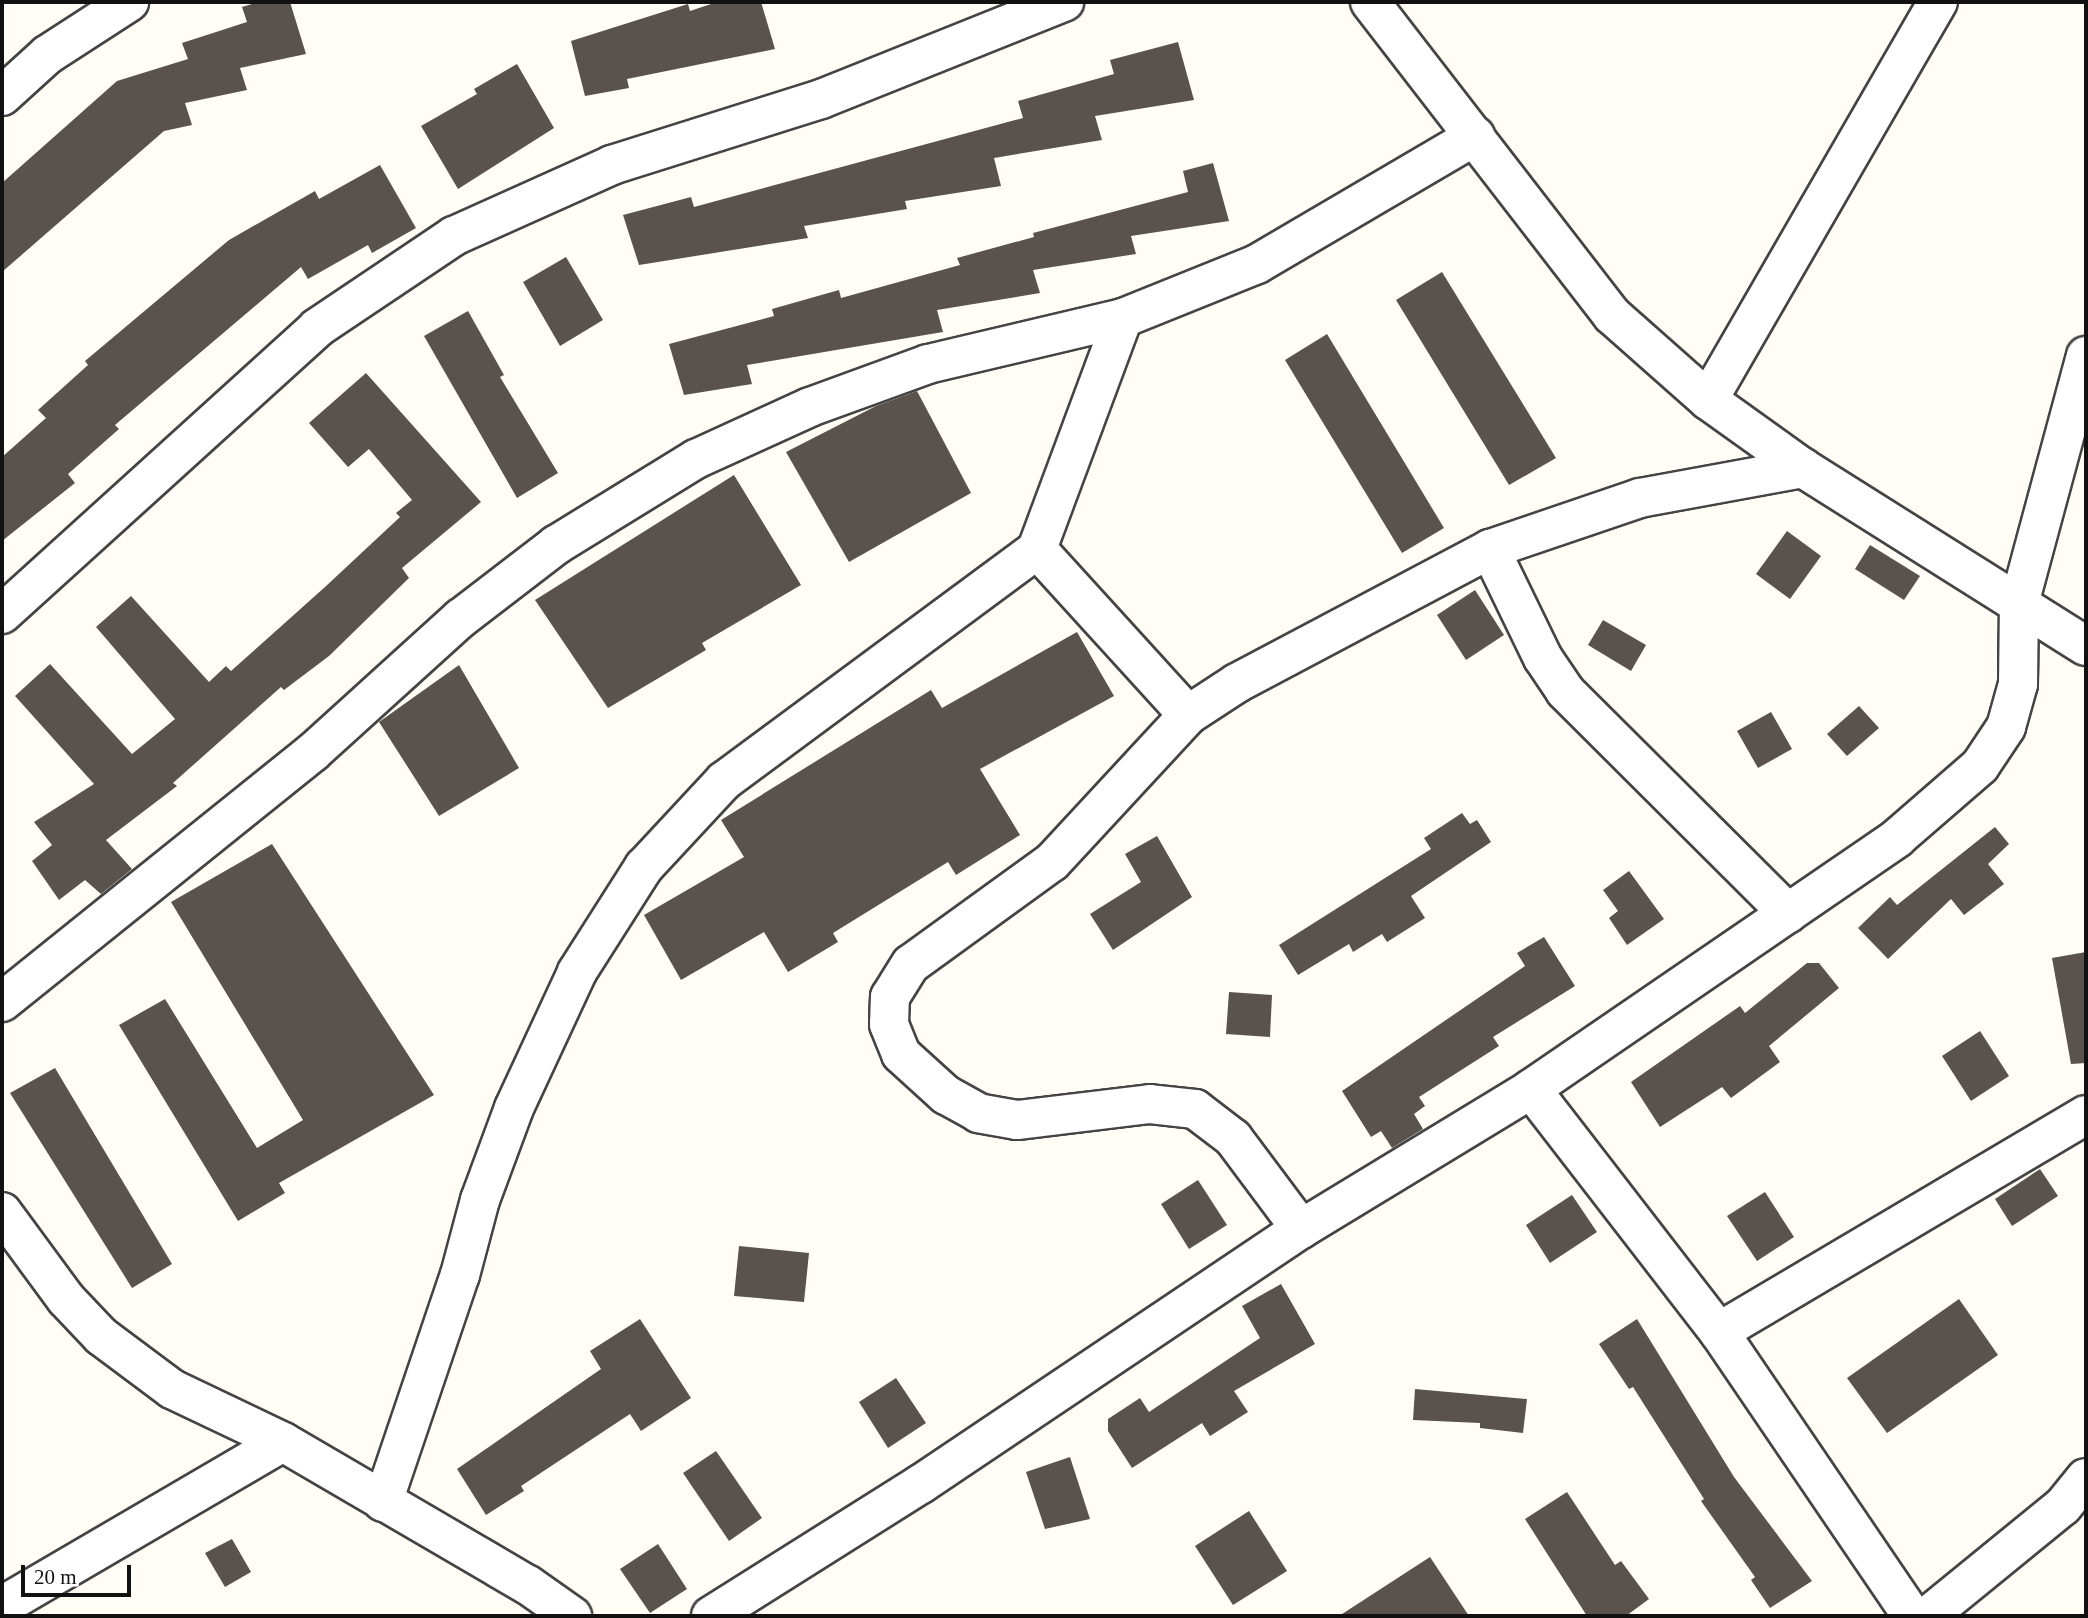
<!DOCTYPE html>
<html>
<head>
<meta charset="utf-8">
<style>
  body { margin:0 }
  #map { position:relative; width:2088px; height:1618px; overflow:hidden; background:#fffdf5; font-family:"Times New Roman",serif }
  div>[style] { position:absolute }
  .building>* { inset:0; background:#5a524d }
  .roads { filter:drop-shadow(2px 0 #444) drop-shadow(-2px 0 #444) drop-shadow(0 2px #444) drop-shadow(0 -2px #444) }
  .minor>* { height:38px; margin:-19px; padding:0 19px; transform-origin:19px; border-radius:19px; background:#fff }
  span { translate:-50% -50%; white-space:nowrap; text-align:center; line-height:1.15; -webkit-text-stroke:7px #fff; paint-order:stroke }
  .frame { position:absolute; inset:0; border:4px solid #111; pointer-events:none }
  .scale { position:absolute; left:21px; top:1565px; width:110px; height:32px; box-sizing:border-box; border:4px solid #111; border-top:0; padding-left:9px; font-size:21px; line-height:24px; white-space:nowrap; color:#111; -webkit-text-stroke:5px #fff; paint-order:stroke }
</style>
</head>
<body>
<div id="map">
  <div class="building">
    <div style="clip-path:polygon(258px 2px,290px 2px,306px 54px,240px 68px,247px 90px,185px 103px,192px 125px,164px 131px,2px 272px,2px 183px,117px 81px,188px 59px,182px 43px,247px 22px,242px 7px)"></div>
    <div style="clip-path:polygon(717px 2px,761px 2px,775px 49px,627px 79px,629px 88px,585px 96px,571px 41px,688px 4px,690px 11px)"></div>
    <div style="clip-path:polygon(1178px 42px,1194px 100px,1095px 116px,1102px 140px,994px 158px,1001px 186px,905px 201px,907px 209px,804px 226px,808px 238px,639px 265px,623px 215px,691px 197px,694px 207px,1023px 118px,1018px 101px,1114px 74px,1110px 60px)"></div>
    <div style="clip-path:polygon(517px 64px,554px 128px,458px 189px,421px 126px,477px 94px,474px 89px)"></div>
    <div style="clip-path:polygon(1213px 163px,1229px 221px,1131px 236px,1136px 254px,1033px 270px,1040px 293px,937px 310px,943px 332px,747px 365px,752px 384px,684px 395px,669px 344px,774px 316px,772px 309px,839px 290px,841px 298px,960px 265px,957px 258px,1034px 237px,1033px 233px,1188px 192px,1183px 171px)"></div>
    <div style="clip-path:polygon(380px 165px,416px 228px,372px 253px,368px 245px,308px 279px,301px 267px,115px 425px,119px 429px,68px 474px,75px 483px,2px 541px,2px 457px,46px 418px,38px 410px,88px 365px,85px 361px,229px 240px,315px 191px,319px 199px)"></div>
    <div style="clip-path:polygon(566px 257px,603px 320px,560px 346px,523px 282px)"></div>
    <div style="clip-path:polygon(1442px 272px,1556px 458px,1509px 485px,1396px 300px)"></div>
    <div style="clip-path:polygon(468px 311px,504px 375px,500px 377px,558px 473px,517px 498px,424px 336px)"></div>
    <div style="clip-path:polygon(1327px 334px,1444px 528px,1402px 553px,1285px 360px)"></div>
    <div style="clip-path:polygon(366px 373px,481px 502px,402px 568px,409px 578px,329px 656px,284px 690px,281px 687px,173px 783px,177px 786px,106px 840px,132px 869px,101px 894px,85px 880px,59px 900px,32px 861px,52px 845px,34px 822px,94px 784px,15px 696px,50px 664px,132px 754px,175px 719px,96px 627px,131px 596px,209px 682px,226px 666px,231px 671px,325px 587px,400px 517px,396px 513px,412px 500px,369px 449px,348px 467px,309px 423px)"></div>
    <div style="clip-path:polygon(917px 391px,971px 493px,849px 562px,786px 452px,876px 406px)"></div>
    <div style="clip-path:polygon(734px 475px,801px 585px,702px 643px,706px 650px,608px 708px,535px 600px)"></div>
    <div style="clip-path:polygon(1787px 531px,1821px 556px,1790px 599px,1756px 574px)"></div>
    <div style="clip-path:polygon(1870px 545px,1920px 576px,1904px 600px,1855px 569px)"></div>
    <div style="clip-path:polygon(1475px 590px,1504px 635px,1466px 660px,1437px 615px)"></div>
    <div style="clip-path:polygon(1603px 620px,1646px 645px,1631px 671px,1588px 645px)"></div>
    <div style="clip-path:polygon(1077px 632px,1114px 696px,980px 769px,1020px 835px,956px 875px,948px 862px,833px 933px,838px 942px,788px 972px,764px 932px,681px 980px,644px 915px,744px 857px,721px 820px,931px 690px,942px 708px)"></div>
    <div style="clip-path:polygon(459px 665px,519px 768px,439px 816px,379px 722px)"></div>
    <div style="clip-path:polygon(1859px 706px,1879px 728px,1847px 756px,1827px 734px)"></div>
    <div style="clip-path:polygon(1771px 712px,1792px 749px,1758px 768px,1737px 731px)"></div>
    <div style="clip-path:polygon(1462px 813px,1470px 824px,1477px 820px,1491px 842px,1411px 896px,1425px 918px,1387px 942px,1382px 934px,1353px 952px,1349px 944px,1298px 975px,1279px 945px,1431px 849px,1424px 838px)"></div>
    <div style="clip-path:polygon(1995px 827px,2009px 844px,1988px 864px,2004px 884px,1964px 915px,1951px 899px,1888px 959px,1858px 928px,1890px 897px,1897px 905px)"></div>
    <div style="clip-path:polygon(1157px 836px,1192px 897px,1113px 950px,1090px 914px,1141px 882px,1125px 854px)"></div>
    <div style="clip-path:polygon(272px 844px,434px 1095px,279px 1183px,285px 1193px,238px 1221px,119px 1025px,165px 999px,257px 1148px,303px 1120px,171px 902px)"></div>
    <div style="clip-path:polygon(1629px 871px,1664px 919px,1627px 945px,1609px 918px,1618px 911px,1603px 890px)"></div>
    <div style="clip-path:polygon(1544px 937px,1575px 986px,1493px 1037px,1499px 1046px,1419px 1097px,1425px 1106px,1414px 1114px,1423px 1129px,1392px 1148px,1381px 1131px,1371px 1137px,1342px 1091px,1525px 966px,1517px 953px)"></div>
    <div style="clip-path:polygon(2086px 952px,2086px 1063px,2071px 1064px,2052px 958px)"></div>
    <div style="clip-path:polygon(1807px 963px,1819px 963px,1839px 988px,1769px 1046px,1780px 1062px,1731px 1098px,1722px 1087px,1660px 1127px,1631px 1082px,1740px 1006px,1745px 1013px)"></div>
    <div style="clip-path:polygon(1229px 992px,1272px 995px,1270px 1037px,1226px 1034px)"></div>
    <div style="clip-path:polygon(1980px 1031px,2009px 1076px,1971px 1101px,1942px 1056px)"></div>
    <div style="clip-path:polygon(55px 1068px,172px 1264px,132px 1288px,10px 1093px)"></div>
    <div style="clip-path:polygon(2040px 1169px,2058px 1196px,2012px 1226px,1995px 1199px)"></div>
    <div style="clip-path:polygon(1198px 1180px,1227px 1225px,1189px 1249px,1161px 1204px)"></div>
    <div style="clip-path:polygon(1765px 1192px,1794px 1237px,1757px 1261px,1727px 1216px)"></div>
    <div style="clip-path:polygon(1572px 1195px,1597px 1232px,1550px 1263px,1526px 1225px)"></div>
    <div style="clip-path:polygon(739px 1246px,809px 1253px,804px 1302px,734px 1296px)"></div>
    <div style="clip-path:polygon(1281px 1284px,1315px 1344px,1234px 1391px,1248px 1412px,1210px 1436px,1202px 1423px,1132px 1468px,1108px 1431px,1108px 1419px,1140px 1398px,1149px 1412px,1260px 1338px,1242px 1306px)"></div>
    <div style="clip-path:polygon(1959px 1299px,1998px 1355px,1887px 1433px,1847px 1378px)"></div>
    <div style="clip-path:polygon(640px 1319px,691px 1398px,641px 1431px,630px 1414px,521px 1486px,524px 1491px,486px 1515px,457px 1469px,601px 1369px,590px 1351px)"></div>
    <div style="clip-path:polygon(1637px 1319px,1734px 1477px,1812px 1581px,1770px 1608px,1751px 1580px,1755px 1577px,1701px 1501px,1704px 1499px,1633px 1387px,1629px 1389px,1599px 1344px)"></div>
    <div style="clip-path:polygon(896px 1378px,926px 1423px,888px 1448px,859px 1402px)"></div>
    <div style="clip-path:polygon(1415px 1389px,1527px 1399px,1523px 1433px,1480px 1428px,1480px 1423px,1413px 1420px)"></div>
    <div style="clip-path:polygon(716px 1451px,762px 1518px,729px 1541px,683px 1473px)"></div>
    <div style="clip-path:polygon(1070px 1457px,1090px 1519px,1045px 1529px,1026px 1472px)"></div>
    <div style="clip-path:polygon(1567px 1492px,1615px 1565px,1621px 1561px,1649px 1599px,1626px 1616px,1587px 1616px,1525px 1519px)"></div>
    <div style="clip-path:polygon(1249px 1511px,1287px 1571px,1233px 1605px,1195px 1546px)"></div>
    <div style="clip-path:polygon(232px 1539px,251px 1572px,225px 1587px,205px 1553px)"></div>
    <div style="clip-path:polygon(658px 1544px,687px 1589px,650px 1613px,620px 1569px)"></div>
    <div style="clip-path:polygon(1430px 1557px,1469px 1616px,1339px 1616px)"></div>
  </div>
  <div class="roads">
    <div class="minor">
      <div style="left:1370px;top:2px;width:396px;rotate:52.3deg"></div>
      <div style="left:1612px;top:315px;width:128px;rotate:41.5deg"></div>
      <div style="left:1708px;top:400px;width:117px;rotate:35.6deg"></div>
      <div style="left:1803px;top:468px;width:334px;rotate:32.2deg"></div>
      <div style="left:2px;top:96px;width:61px;rotate:-42.3deg"></div>
      <div style="left:47px;top:55px;width:98px;rotate:-32.9deg"></div>
      <div style="left:1708px;top:400px;width:460px;rotate:-60deg"></div>
      <div style="left:1037px;top:549px;width:224px;rotate:47.7deg"></div>
      <div style="left:1490px;top:549px;width:121px;rotate:64.1deg"></div>
      <div style="left:1543px;top:658px;width:40px;rotate:56deg"></div>
      <div style="left:1565px;top:691px;width:315px;rotate:44.9deg"></div>
      <div style="left:2px;top:614px;width:425px;rotate:-42.2deg"></div>
      <div style="left:317px;top:328px;width:165px;rotate:-33.9deg"></div>
      <div style="left:454px;top:236px;width:173px;rotate:-24.2deg"></div>
      <div style="left:612px;top:165px;width:219px;rotate:-17.5deg"></div>
      <div style="left:821px;top:99px;width:262px;rotate:-21.8deg"></div>
      <div style="left:2px;top:1002px;width:399px;rotate:-38.8deg"></div>
      <div style="left:313px;top:752px;width:200px;rotate:-42.2deg"></div>
      <div style="left:461px;top:618px;width:120px;rotate:-37.5deg"></div>
      <div style="left:556px;top:545px;width:164px;rotate:-31.6deg"></div>
      <div style="left:696px;top:459px;width:125px;rotate:-24.5deg"></div>
      <div style="left:810px;top:407px;width:126px;rotate:-20deg"></div>
      <div style="left:928px;top:364px;width:200px;rotate:-13.3deg"></div>
      <div style="left:1123px;top:318px;width:144px;rotate:-21.9deg"></div>
      <div style="left:1257px;top:264px;width:253px;rotate:-30.4deg"></div>
      <div style="left:1531px;top:1089px;width:307px;rotate:52.3deg"></div>
      <div style="left:1719px;top:1332px;width:343px;rotate:55.8deg"></div>
      <div style="left:2px;top:1212px;width:108px;rotate:53.7deg"></div>
      <div style="left:66px;top:1299px;width:51px;rotate:46.6deg"></div>
      <div style="left:101px;top:1336px;width:89px;rotate:36.7deg"></div>
      <div style="left:172px;top:1389px;width:123px;rotate:25.5deg"></div>
      <div style="left:283px;top:1442px;width:284px;rotate:30.3deg"></div>
      <div style="left:528px;top:1585px;width:54px;rotate:35.2deg"></div>
      <div style="left:1301px;top:1229px;width:114px;rotate:-126.8deg"></div>
      <div style="left:1233px;top:1138px;width:48px;rotate:-142.7deg"></div>
      <div style="left:1195px;top:1109px;width:45px;rotate:-173.7deg"></div>
      <div style="left:1150px;top:1104px;width:134px;rotate:173.1deg"></div>
      <div style="left:1017px;top:1120px;width:39px;rotate:-170deg"></div>
      <div style="left:979px;top:1113px;width:38px;rotate:-151deg"></div>
      <div style="left:946px;top:1095px;width:61px;rotate:-137.7deg"></div>
      <div style="left:901px;top:1054px;width:32px;rotate:-112deg"></div>
      <div style="left:889px;top:1024px;width:27px;rotate:-88deg"></div>
      <div style="left:890px;top:997px;width:39px;rotate:-58deg"></div>
      <div style="left:911px;top:964px;width:174px;rotate:-35.9deg"></div>
      <div style="left:1052px;top:862px;width:200px;rotate:-47.2deg"></div>
      <div style="left:1188px;top:715px;width:59px;rotate:-33.1deg"></div>
      <div style="left:1237px;top:683px;width:286px;rotate:-27.9deg"></div>
      <div style="left:1490px;top:549px;width:158px;rotate:-18.8deg"></div>
      <div style="left:1640px;top:498px;width:166px;rotate:-10.4deg"></div>
      <div style="left:1719px;top:1332px;width:426px;rotate:-30.6deg"></div>
      <div style="left:383px;top:1502px;width:240px;rotate:-71.3deg"></div>
      <div style="left:460px;top:1275px;width:78px;rotate:-75.1deg"></div>
      <div style="left:480px;top:1200px;width:98px;rotate:-69.7deg"></div>
      <div style="left:514px;top:1108px;width:150px;rotate:-65.1deg"></div>
      <div style="left:577px;top:972px;width:125px;rotate:-57.5deg"></div>
      <div style="left:644px;top:867px;width:117px;rotate:-47.1deg"></div>
      <div style="left:724px;top:781px;width:390px;rotate:-36.5deg"></div>
      <div style="left:1037px;top:549px;width:246px;rotate:-69.6deg"></div>
      <div style="left:2px;top:1606px;width:325px;rotate:-30.3deg"></div>
      <div style="left:711px;top:1616px;width:248px;rotate:-32.2deg"></div>
      <div style="left:921px;top:1484px;width:458px;rotate:-33.9deg"></div>
      <div style="left:1301px;top:1229px;width:269px;rotate:-31.3deg"></div>
      <div style="left:1531px;top:1089px;width:444px;rotate:-34.4deg"></div>
      <div style="left:1897px;top:838px;width:110px;rotate:-40.9deg"></div>
      <div style="left:1980px;top:766px;width:47px;rotate:-56.3deg"></div>
      <div style="left:2006px;top:727px;width:45px;rotate:-74.4deg"></div>
      <div style="left:2018px;top:684px;width:80px;rotate:-89.3deg"></div>
      <div style="left:2019px;top:604px;width:257px;rotate:-74.9deg"></div>
      <div style="left:1928px;top:1616px;width:174px;rotate:-39.2deg"></div>
      <div style="left:2063px;top:1506px;width:36px;rotate:-51deg"></div>
    </div>
  </div>
  <div class="frame"></div>
  <div class="scale">20 m</div>
</div>
</body>
</html>
